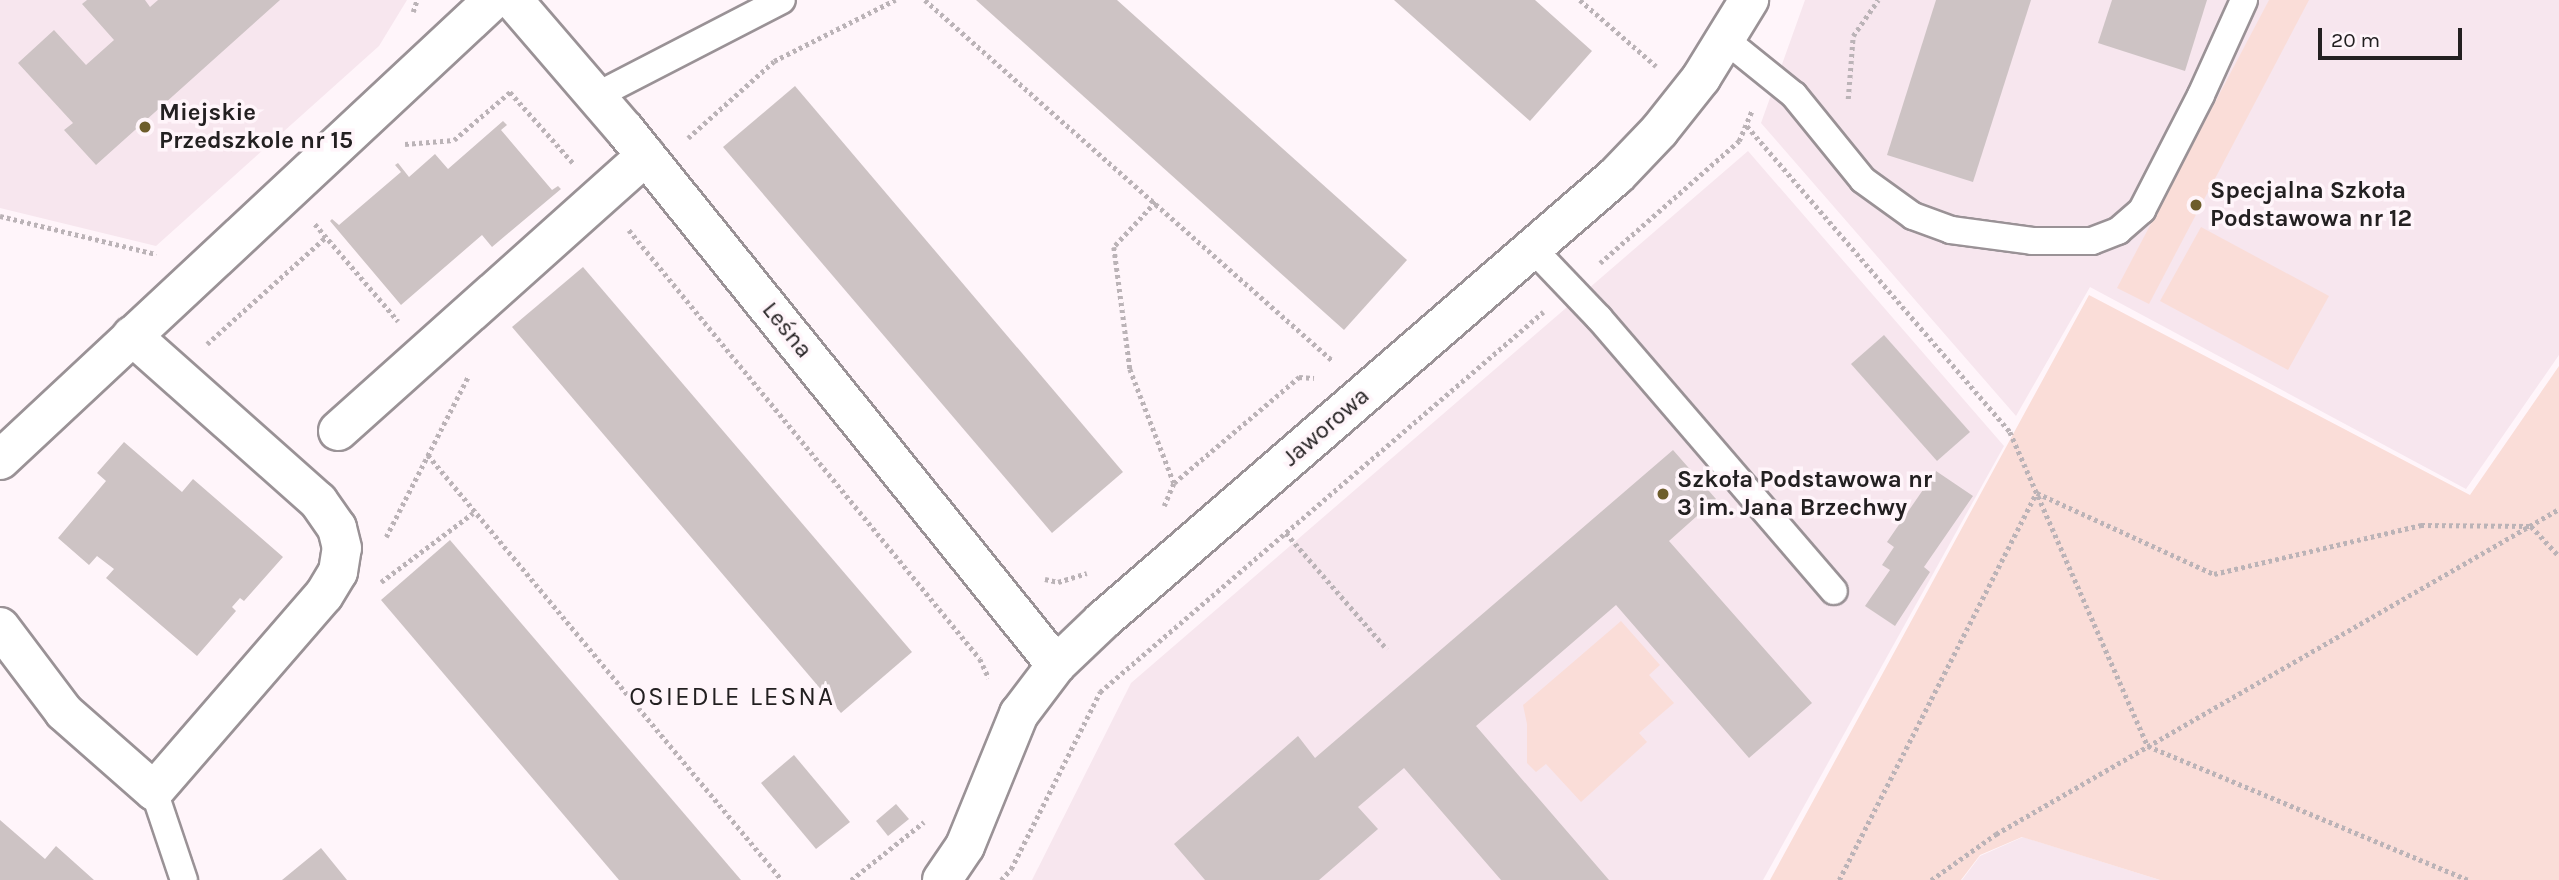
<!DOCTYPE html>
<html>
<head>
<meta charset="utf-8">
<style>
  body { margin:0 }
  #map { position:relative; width:2559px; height:880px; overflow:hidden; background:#fff5fa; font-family:Karla,sans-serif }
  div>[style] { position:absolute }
  .built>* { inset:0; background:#f7e6ee }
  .green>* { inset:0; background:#faddd8 }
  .building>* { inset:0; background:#cdc3c4 }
  .path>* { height:4.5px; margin-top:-2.25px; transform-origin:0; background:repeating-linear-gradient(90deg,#bbb3b7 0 3.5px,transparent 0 7px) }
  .roads { filter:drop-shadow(2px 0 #9a9296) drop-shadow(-2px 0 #9a9296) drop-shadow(0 2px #9a9296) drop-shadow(0 -2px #9a9296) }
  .service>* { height:26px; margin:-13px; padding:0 13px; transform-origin:13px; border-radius:13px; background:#fff }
  .minor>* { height:38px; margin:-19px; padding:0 19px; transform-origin:19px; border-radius:19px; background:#fff }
  .tertiary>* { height:38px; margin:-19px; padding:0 19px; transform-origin:19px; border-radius:19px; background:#fff }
  .dots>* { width:19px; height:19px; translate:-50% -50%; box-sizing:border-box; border:4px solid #fff5fa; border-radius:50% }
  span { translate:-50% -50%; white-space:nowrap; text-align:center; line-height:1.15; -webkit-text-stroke:7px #fff5fa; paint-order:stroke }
  .poi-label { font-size:24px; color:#232021; font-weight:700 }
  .left { translate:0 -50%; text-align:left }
  .street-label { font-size:24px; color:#232021 }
  .neighbourhood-label { font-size:26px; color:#232021; letter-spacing:2px }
  .scale { position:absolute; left:2318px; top:28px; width:144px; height:32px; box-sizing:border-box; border:4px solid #232021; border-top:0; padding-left:9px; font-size:21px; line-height:24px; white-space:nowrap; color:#232021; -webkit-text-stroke:5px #fff5fa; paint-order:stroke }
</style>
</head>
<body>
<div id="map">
  <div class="built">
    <div style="clip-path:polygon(0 0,407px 0,379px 46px,156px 246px,0 208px)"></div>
    <div style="clip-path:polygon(1805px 0,2559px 0,2559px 355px,2466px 489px,2090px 287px,2016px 416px,1761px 123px)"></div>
    <div style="clip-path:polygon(1748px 151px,2004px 446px,1763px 880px,1032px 880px,1131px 683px)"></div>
    <div style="clip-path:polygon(2023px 837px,2160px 880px,1962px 880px,1980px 856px)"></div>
  </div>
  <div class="green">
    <div style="clip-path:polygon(2269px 0,2309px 0,2149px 304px,2117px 288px)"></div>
    <div style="clip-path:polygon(2201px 227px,2329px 296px,2288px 370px,2160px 301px)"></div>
    <div style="clip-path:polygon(2089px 295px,2470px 495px,2559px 366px,2559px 880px,2160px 880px,2022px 837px,1980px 855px,1961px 880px,1770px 880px)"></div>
    <div style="clip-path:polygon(1621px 621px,1660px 665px,1649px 675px,1674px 703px,1639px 733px,1647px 742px,1581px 802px,1546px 764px,1536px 772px,1527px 763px,1527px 724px,1523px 705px)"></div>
  </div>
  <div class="building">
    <div style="clip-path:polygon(87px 0,145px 0,150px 7px,158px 0,280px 0,96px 165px,64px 130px,73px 123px,18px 63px,54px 30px,86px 65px,114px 40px,82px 4px)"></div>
    <div style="clip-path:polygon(976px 0,1117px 0,1407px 260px,1344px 330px)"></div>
    <div style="clip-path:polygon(1394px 0,1535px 0,1592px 51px,1530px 121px)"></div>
    <div style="clip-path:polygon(1936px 0,2031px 0,1973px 182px,1887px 155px)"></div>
    <div style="clip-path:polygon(2112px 0,2207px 0,2185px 71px,2098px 43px)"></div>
    <div style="clip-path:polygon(795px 86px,1123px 472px,1052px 533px,723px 147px)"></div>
    <div style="clip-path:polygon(503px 121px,507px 125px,501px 130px,552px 190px,558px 186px,561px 189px,492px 247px,482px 235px,401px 305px,330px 221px,332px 219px,339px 225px,401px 172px,395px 165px,398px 163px,409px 177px,435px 154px,448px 169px)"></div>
    <div style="clip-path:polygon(583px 267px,912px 652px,841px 713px,512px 327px)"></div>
    <div style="clip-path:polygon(1884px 335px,1970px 432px,1937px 461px,1851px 364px)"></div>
    <div style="clip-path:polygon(124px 442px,182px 492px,193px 479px,283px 557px,244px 601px,240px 598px,232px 607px,236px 611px,197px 656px,106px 578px,114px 569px,97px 556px,89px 565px,58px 538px,106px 481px,97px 473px)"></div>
    <div style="clip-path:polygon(1673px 450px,1716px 499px,1669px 541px,1812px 703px,1749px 758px,1616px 605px,1476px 726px,1609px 880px,1501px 880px,1404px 768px,1358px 807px,1378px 829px,1319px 880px,1205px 880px,1174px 844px,1298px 736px,1315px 758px)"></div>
    <div style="clip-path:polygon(1936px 471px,1973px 496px,1924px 567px,1930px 572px,1895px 626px,1865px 606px,1890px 570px,1882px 565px,1894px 547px,1887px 542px)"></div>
    <div style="clip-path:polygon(450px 540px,741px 880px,619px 880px,381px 600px)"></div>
    <div style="clip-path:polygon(794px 755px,850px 822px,816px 849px,761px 783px)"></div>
    <div style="clip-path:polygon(896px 804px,909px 819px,888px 836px,876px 821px)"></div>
    <div style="clip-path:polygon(0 820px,45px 859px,56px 846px,94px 880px,0 880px)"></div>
    <div style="clip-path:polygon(321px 848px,347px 880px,282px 880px)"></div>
  </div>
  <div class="path">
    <div style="left:925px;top:0;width:545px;rotate:41.5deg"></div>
    <div style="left:1580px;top:0;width:101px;rotate:41deg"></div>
    <div style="left:413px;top:12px;width:13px;rotate:-72deg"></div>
    <div style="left:1848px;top:99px;width:63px;rotate:-85.5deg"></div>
    <div style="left:1853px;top:36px;width:44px;rotate:-55.2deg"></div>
    <div style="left:1747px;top:126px;width:403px;rotate:49.3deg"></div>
    <div style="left:2010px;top:432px;width:343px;rotate:66.3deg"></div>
    <div style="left:2148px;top:746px;width:347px;rotate:22.7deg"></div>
    <div style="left:688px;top:138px;width:115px;rotate:-41.8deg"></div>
    <div style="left:774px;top:61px;width:136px;rotate:-26.8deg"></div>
    <div style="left:405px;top:144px;width:49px;rotate:-4.7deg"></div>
    <div style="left:454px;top:140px;width:74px;rotate:-40.6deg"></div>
    <div style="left:510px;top:92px;width:96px;rotate:48.4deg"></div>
    <div style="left:1156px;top:202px;width:62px;rotate:133deg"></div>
    <div style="left:1114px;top:247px;width:123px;rotate:82.5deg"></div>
    <div style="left:1130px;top:369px;width:122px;rotate:68.9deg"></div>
    <div style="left:0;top:216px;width:161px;rotate:13.7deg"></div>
    <div style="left:315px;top:224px;width:128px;rotate:49.4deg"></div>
    <div style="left:629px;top:230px;width:554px;rotate:50.71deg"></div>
    <div style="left:980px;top:659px;width:21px;rotate:65deg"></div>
    <div style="left:1600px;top:263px;width:185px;rotate:-41.3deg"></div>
    <div style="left:1739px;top:141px;width:34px;rotate:-67deg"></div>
    <div style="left:207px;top:344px;width:160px;rotate:-42deg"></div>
    <div style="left:428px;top:455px;width:553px;rotate:50.21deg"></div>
    <div style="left:2037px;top:493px;width:195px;rotate:24.6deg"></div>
    <div style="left:2214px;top:574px;width:213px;rotate:-13.3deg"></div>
    <div style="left:2421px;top:525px;width:110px;rotate:0.5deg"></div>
    <div style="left:2531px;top:526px;width:41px;rotate:47deg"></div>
    <div style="left:1164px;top:506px;width:25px;rotate:-67deg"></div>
    <div style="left:1174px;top:483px;width:164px;rotate:-40.3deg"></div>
    <div style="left:1299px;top:377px;width:15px;rotate:4deg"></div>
    <div style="left:1286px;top:533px;width:154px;rotate:49deg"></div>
    <div style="left:386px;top:537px;width:180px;rotate:-62.9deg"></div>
    <div style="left:1045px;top:579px;width:13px;rotate:13deg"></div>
    <div style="left:1058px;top:582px;width:30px;rotate:-17deg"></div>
    <div style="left:381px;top:582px;width:115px;rotate:-36.9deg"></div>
    <div style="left:851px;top:880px;width:93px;rotate:-38.5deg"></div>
    <div style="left:1001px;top:880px;width:15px;rotate:-48deg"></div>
    <div style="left:1011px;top:869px;width:198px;rotate:-63.3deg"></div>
    <div style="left:1100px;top:692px;width:584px;rotate:-40.62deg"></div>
    <div style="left:1839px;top:880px;width:434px;rotate:-63deg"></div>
    <div style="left:1931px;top:880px;width:80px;rotate:-35.3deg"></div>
    <div style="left:1996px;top:834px;width:650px;rotate:-30deg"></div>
  </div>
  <div class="roads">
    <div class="service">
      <div style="left:1727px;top:41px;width:86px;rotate:38.9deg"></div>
      <div style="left:1794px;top:95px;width:109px;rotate:50.9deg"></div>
      <div style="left:1863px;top:180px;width:62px;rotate:35.8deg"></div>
      <div style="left:1913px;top:216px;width:40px;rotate:20.2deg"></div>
      <div style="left:1951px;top:230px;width:82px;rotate:7.7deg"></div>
      <div style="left:2032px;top:241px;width:60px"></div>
      <div style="left:2092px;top:241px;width:28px;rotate:-21deg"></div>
      <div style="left:2118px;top:231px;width:32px;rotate:-41deg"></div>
      <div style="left:2142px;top:210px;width:129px;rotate:-62.8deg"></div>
      <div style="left:2201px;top:95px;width:104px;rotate:-65.6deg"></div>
      <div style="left:596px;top:96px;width:209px;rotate:-27.3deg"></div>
      <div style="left:1532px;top:248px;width:97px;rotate:46.3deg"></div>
      <div style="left:1599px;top:318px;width:360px;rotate:49.3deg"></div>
      <div style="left:154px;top:791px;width:94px;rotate:71.4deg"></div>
    </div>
    <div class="minor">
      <div style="left:513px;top:0;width:172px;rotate:49.3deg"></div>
      <div style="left:625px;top:130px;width:687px;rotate:51.14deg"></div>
      <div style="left:338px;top:431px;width:413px;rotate:-41.8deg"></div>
      <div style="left:0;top:460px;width:674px;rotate:-43.02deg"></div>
      <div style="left:0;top:627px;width:106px;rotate:53deg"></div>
      <div style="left:64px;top:712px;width:120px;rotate:41.3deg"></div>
      <div style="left:154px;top:791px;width:259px;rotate:-49.1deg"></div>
      <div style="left:324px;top:595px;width:27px;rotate:-59deg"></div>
      <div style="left:338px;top:572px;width:24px;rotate:-81deg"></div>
      <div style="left:342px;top:548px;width:21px;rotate:-104deg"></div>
      <div style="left:337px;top:528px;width:33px;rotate:-125deg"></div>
      <div style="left:318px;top:501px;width:249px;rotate:-138.4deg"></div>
    </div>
    <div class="tertiary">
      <div style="left:942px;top:880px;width:41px;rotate:-55.9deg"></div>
      <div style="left:965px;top:846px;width:143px;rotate:-67.8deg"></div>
      <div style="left:1019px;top:714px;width:61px;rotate:-52.9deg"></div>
      <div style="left:1056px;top:665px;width:64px;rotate:-43.7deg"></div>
      <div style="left:1102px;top:621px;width:681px;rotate:-40.89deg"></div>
      <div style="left:1617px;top:175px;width:61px;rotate:-46.3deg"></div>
      <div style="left:1659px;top:131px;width:68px;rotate:-51.6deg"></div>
      <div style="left:1701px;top:78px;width:92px;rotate:-58.4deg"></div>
    </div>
  </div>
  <div class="dots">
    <div style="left:145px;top:127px;background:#6d5d2b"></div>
    <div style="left:2196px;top:205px;background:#6d5d2b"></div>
    <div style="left:1663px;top:494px;background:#6d5d2b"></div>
  </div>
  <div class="poi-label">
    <span class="left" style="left:159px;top:127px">Miejskie<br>Przedszkole nr 15</span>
    <span class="left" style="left:2210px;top:205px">Specjalna Szkoła<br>Podstawowa nr 12</span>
    <span class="left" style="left:1677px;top:494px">Szkoła Podstawowa nr<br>3 im. Jana Brzechwy</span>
  </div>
  <div class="street-label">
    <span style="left:787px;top:330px;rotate:51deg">Leśna</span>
    <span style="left:1326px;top:427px;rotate:-41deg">Jaworowa</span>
  </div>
  <div class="neighbourhood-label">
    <span style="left:732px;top:697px">OSIEDLE LESNA</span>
  </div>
  <div class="scale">20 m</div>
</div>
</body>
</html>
